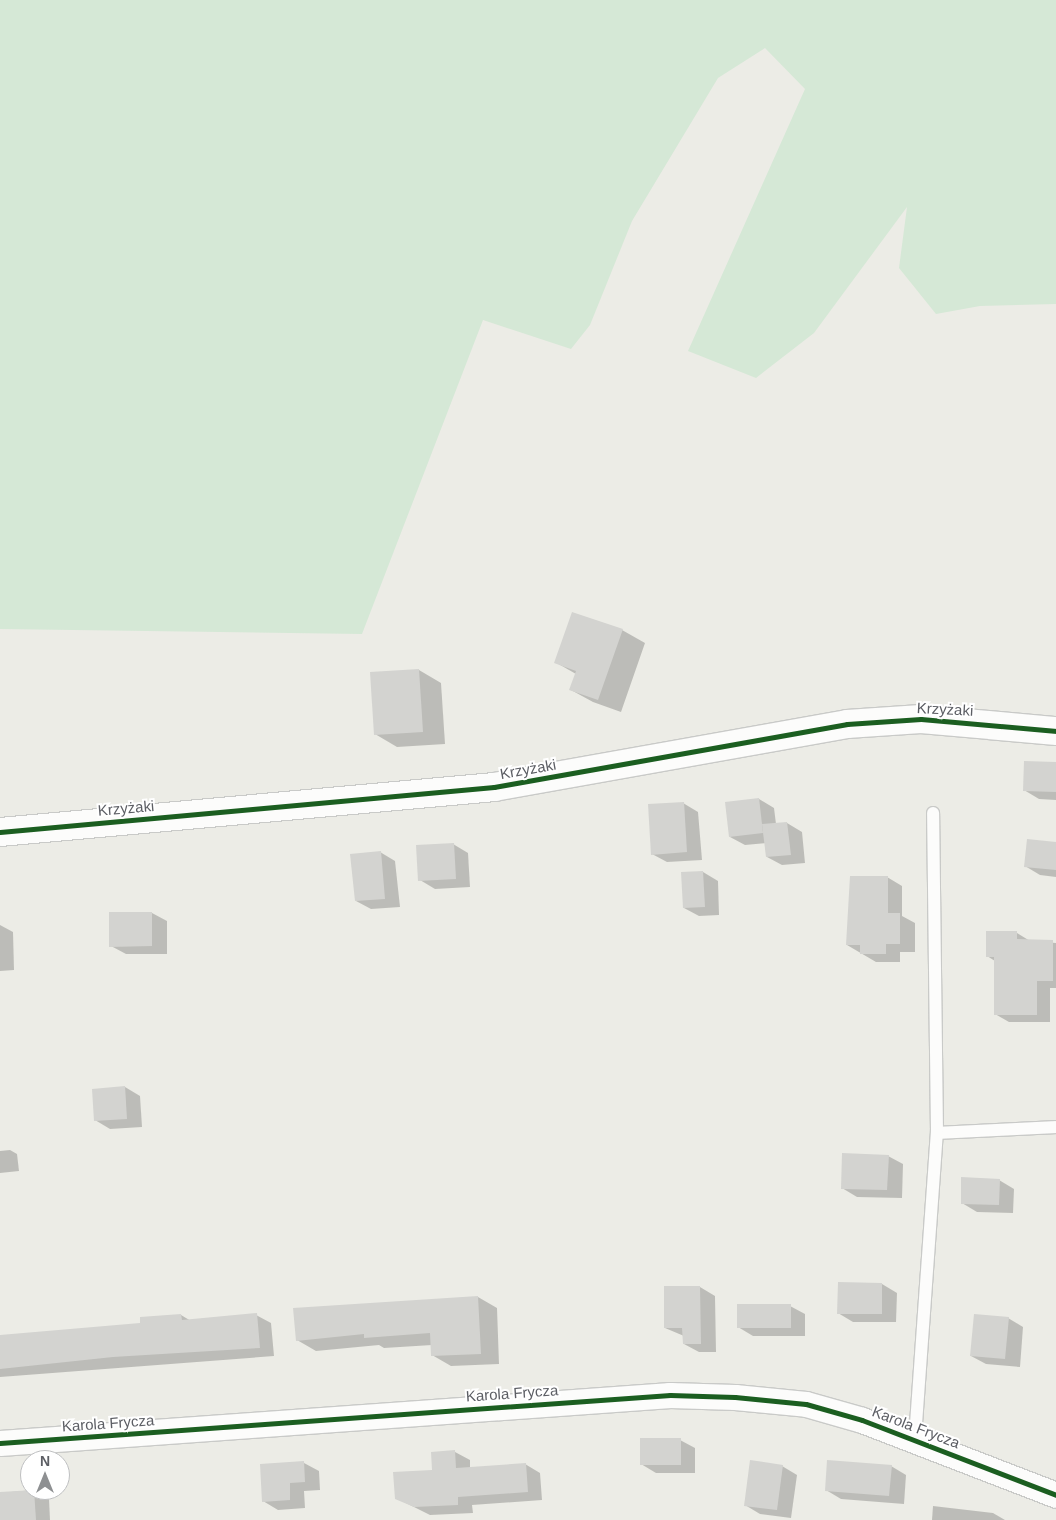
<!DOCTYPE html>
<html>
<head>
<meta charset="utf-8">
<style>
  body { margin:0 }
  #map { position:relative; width:1056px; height:1520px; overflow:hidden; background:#ecece6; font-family:Helvetica,sans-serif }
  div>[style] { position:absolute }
  .green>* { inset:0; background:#d5e8d6 }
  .shadow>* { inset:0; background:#0003 }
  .building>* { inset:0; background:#d3d3d0 }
  .roads { filter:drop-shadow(1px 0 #c9cac8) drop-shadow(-1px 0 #c9cac8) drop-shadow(0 1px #c9cac8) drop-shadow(0 -1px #c9cac8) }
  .service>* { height:12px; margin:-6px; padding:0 6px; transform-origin:6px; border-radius:6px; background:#fcfcfb }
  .minor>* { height:25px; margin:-12.5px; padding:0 12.5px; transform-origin:12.5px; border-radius:12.5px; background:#fcfcfb }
  .tertiary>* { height:28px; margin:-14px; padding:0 14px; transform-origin:14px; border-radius:14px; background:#fcfcfb }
  .cycleway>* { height:5px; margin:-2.5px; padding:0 2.5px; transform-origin:2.5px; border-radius:2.5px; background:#1b5e20 }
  span { translate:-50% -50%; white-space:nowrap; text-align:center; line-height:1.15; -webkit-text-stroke:4px #fff; paint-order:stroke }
  .street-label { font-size:15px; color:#5c5e64 }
  .north { position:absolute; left:20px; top:1450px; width:50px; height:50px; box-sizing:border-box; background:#fff; border:1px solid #bebfc1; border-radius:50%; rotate:0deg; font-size:14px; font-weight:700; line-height:20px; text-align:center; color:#5c5e64 }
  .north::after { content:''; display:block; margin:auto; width:18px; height:22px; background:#8e9092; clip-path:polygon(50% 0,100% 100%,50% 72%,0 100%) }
</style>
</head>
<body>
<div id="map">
  <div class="green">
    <div style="clip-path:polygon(0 0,1056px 0,1056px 304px,980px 306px,936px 314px,899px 268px,907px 207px,814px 333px,756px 378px,688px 351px,805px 89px,765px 48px,718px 78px,632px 221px,590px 325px,571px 349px,483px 320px,362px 634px,0 629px)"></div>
  </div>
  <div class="shadow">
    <div style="clip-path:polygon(622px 630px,645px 643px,621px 712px,593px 702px,571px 690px,576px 674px,555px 662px)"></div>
    <div style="clip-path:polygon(419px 670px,441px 683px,445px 744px,397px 747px,375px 734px)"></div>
    <div style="clip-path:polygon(1056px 764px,1056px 800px,1039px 799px,1024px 790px)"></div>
    <div style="clip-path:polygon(759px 799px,774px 808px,776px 824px,787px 823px,802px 832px,805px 863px,782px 865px,767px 857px,766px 843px,745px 845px,730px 837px)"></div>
    <div style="clip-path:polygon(683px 803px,698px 812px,702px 860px,667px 862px,652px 854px)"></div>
    <div style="clip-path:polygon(453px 844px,468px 853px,470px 887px,435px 889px,420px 880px)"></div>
    <div style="clip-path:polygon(1056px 844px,1056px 877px,1040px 875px,1025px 866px)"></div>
    <div style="clip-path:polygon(380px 852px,395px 861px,400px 907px,371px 909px,356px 901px)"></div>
    <div style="clip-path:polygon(703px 872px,718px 881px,719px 915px,699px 916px,684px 908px)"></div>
    <div style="clip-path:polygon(887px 877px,902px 886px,902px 916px,915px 923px,915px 952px,900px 952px,900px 962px,876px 962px,847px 945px)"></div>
    <div style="clip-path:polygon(152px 913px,167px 921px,167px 954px,126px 954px,111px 946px)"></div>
    <div style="clip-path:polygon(0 925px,13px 932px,14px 970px,0 971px)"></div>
    <div style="clip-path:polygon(1017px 933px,1030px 941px,1056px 943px,1056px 988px,1050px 988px,1050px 1022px,1009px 1022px,995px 1014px,995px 961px,987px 956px)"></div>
    <div style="clip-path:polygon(125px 1087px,140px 1096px,142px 1127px,110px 1129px,95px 1120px)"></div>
    <div style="clip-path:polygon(10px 1150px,17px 1154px,19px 1171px,0 1173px,0 1151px)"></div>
    <div style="clip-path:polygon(888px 1156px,903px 1164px,902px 1198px,857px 1197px,842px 1188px)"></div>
    <div style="clip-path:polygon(999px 1180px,1014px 1189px,1013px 1213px,977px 1212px,962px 1203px)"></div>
    <div style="clip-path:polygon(882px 1284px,897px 1293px,896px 1322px,853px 1322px,838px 1313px)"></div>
    <div style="clip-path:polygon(700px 1287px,715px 1296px,716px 1352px,699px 1352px,684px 1344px,684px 1336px,665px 1328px,665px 1288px)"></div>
    <div style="clip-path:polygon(478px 1297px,497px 1308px,499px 1364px,451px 1366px,432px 1355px,432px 1345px,384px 1348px,379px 1345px,316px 1351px,297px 1340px)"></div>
    <div style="clip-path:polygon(790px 1306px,805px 1314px,805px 1336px,753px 1336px,738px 1327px)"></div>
    <div style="clip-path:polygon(181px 1315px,191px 1321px,256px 1315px,271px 1323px,274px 1356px,0 1377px,0 1337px,142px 1325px)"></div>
    <div style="clip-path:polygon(1008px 1318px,1023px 1327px,1020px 1367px,986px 1364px,971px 1356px)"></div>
    <div style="clip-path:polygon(680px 1440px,695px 1448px,695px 1473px,656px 1473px,641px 1464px)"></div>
    <div style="clip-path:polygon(455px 1452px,470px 1460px,470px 1468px,525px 1464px,540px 1473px,542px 1500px,472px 1505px,473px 1513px,430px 1515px,396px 1498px)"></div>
    <div style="clip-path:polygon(304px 1463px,319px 1471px,320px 1490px,304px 1491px,305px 1508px,278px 1510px,263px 1501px)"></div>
    <div style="clip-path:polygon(782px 1466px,797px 1475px,791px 1518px,760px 1514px,745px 1505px)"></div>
    <div style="clip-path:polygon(891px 1466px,906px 1475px,904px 1504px,841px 1499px,826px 1490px)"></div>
    <div style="clip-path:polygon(34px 1490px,49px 1499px,50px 1520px,0 1520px,0 1493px)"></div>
    <div style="clip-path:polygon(933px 1506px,993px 1513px,1005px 1520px,932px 1520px)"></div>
  </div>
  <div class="building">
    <div style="clip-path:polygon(572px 612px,623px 629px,598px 700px,569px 690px,576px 671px,554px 663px)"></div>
    <div style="clip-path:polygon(419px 669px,423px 732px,374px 735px,370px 672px)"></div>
    <div style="clip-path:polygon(1024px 761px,1056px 762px,1056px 792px,1023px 791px)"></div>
    <div style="clip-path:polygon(759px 798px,763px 833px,729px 837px,725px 802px)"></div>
    <div style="clip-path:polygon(684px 802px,687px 852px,651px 855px,648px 804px)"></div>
    <div style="clip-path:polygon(787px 822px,791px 855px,766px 857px,762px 824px)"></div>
    <div style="clip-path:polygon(1027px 839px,1056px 842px,1056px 870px,1024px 867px)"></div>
    <div style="clip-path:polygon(454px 843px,456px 879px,418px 881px,416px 845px)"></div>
    <div style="clip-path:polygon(381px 851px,385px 899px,355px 901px,350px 854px)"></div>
    <div style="clip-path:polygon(703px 871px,705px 907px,683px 908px,681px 872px)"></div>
    <div style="clip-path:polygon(850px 876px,888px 876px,888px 913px,900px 913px,900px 944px,886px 944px,886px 954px,860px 954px,860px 945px,846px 945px)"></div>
    <div style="clip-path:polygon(109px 912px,152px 912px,152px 946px,109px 947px)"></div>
    <div style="clip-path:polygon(986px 931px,1017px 931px,1017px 939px,1053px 940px,1053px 981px,1037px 981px,1037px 1015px,994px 1015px,994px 957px,986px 957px)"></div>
    <div style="clip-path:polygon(125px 1086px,127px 1119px,94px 1121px,92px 1089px)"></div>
    <div style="clip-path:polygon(842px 1153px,889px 1155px,887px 1190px,841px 1189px)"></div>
    <div style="clip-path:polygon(961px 1177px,1000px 1179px,999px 1205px,961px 1204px)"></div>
    <div style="clip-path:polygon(838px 1282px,882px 1283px,882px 1314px,837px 1314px)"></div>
    <div style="clip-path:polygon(664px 1286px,700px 1286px,701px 1344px,683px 1344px,682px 1328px,664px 1328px)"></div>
    <div style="clip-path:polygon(478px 1296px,481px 1354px,431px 1356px,430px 1333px,364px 1338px,364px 1334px,296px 1341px,293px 1308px)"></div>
    <div style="clip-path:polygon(737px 1304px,791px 1304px,791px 1328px,737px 1328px)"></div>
    <div style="clip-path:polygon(257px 1313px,260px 1348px,113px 1357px,0 1369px,0 1335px,140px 1323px,140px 1317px,181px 1314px,182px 1320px)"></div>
    <div style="clip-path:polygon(974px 1314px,1009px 1317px,1005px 1359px,970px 1356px)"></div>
    <div style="clip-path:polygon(640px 1438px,681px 1438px,681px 1465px,640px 1465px)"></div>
    <div style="clip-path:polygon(455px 1450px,456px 1468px,526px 1463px,528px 1492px,458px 1497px,458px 1505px,414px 1507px,395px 1499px,393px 1472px,432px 1470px,431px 1452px)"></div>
    <div style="clip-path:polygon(750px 1460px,783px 1465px,777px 1510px,744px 1506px)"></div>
    <div style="clip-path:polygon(827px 1460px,892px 1465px,889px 1496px,825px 1491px)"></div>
    <div style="clip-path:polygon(304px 1461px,305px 1482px,290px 1483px,290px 1500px,262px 1502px,260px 1464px)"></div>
    <div style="clip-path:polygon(34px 1490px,36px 1520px,0 1520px,0 1492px)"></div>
  </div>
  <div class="roads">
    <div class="service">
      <div style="left:937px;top:1133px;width:119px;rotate:-2.9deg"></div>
      <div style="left:915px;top:1438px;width:306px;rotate:-85.9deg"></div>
      <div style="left:937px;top:1133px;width:320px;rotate:-90.7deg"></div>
    </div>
    <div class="minor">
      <div style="left:0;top:1443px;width:672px;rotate:-4.1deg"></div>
      <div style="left:670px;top:1395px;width:65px;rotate:1.8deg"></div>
      <div style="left:735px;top:1397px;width:71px;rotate:5.6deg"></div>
      <div style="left:806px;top:1404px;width:58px;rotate:15.9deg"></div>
      <div style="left:862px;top:1420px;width:208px;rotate:21.1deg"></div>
    </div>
    <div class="tertiary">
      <div style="left:0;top:832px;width:496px;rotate:-5.2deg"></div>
      <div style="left:494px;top:787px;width:359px;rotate:-10.1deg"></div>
      <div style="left:847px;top:724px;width:74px;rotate:-3.9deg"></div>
      <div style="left:921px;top:719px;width:136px;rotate:5.1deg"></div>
    </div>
  </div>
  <div class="cycleway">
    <div style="left:0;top:832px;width:496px;rotate:-5.2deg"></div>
    <div style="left:494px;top:787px;width:359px;rotate:-10.1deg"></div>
    <div style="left:847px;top:724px;width:74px;rotate:-3.9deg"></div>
    <div style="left:921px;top:719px;width:136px;rotate:5.1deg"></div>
    <div style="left:0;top:1443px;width:672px;rotate:-4.1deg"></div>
    <div style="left:670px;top:1395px;width:65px;rotate:1.8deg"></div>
    <div style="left:735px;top:1397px;width:71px;rotate:5.6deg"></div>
    <div style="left:806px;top:1404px;width:58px;rotate:15.9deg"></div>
    <div style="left:862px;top:1420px;width:208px;rotate:21.1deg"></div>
  </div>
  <div class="street-label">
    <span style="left:945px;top:709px;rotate:3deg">Krzyżaki</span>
    <span style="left:528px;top:769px;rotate:-10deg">Krzyżaki</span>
    <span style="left:126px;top:808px;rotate:-5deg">Krzyżaki</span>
    <span style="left:512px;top:1393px;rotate:-4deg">Karola Frycza</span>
    <span style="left:108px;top:1423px;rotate:-4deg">Karola Frycza</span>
    <span style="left:916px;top:1427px;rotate:21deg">Karola Frycza</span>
  </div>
  <div class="north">N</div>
</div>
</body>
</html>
